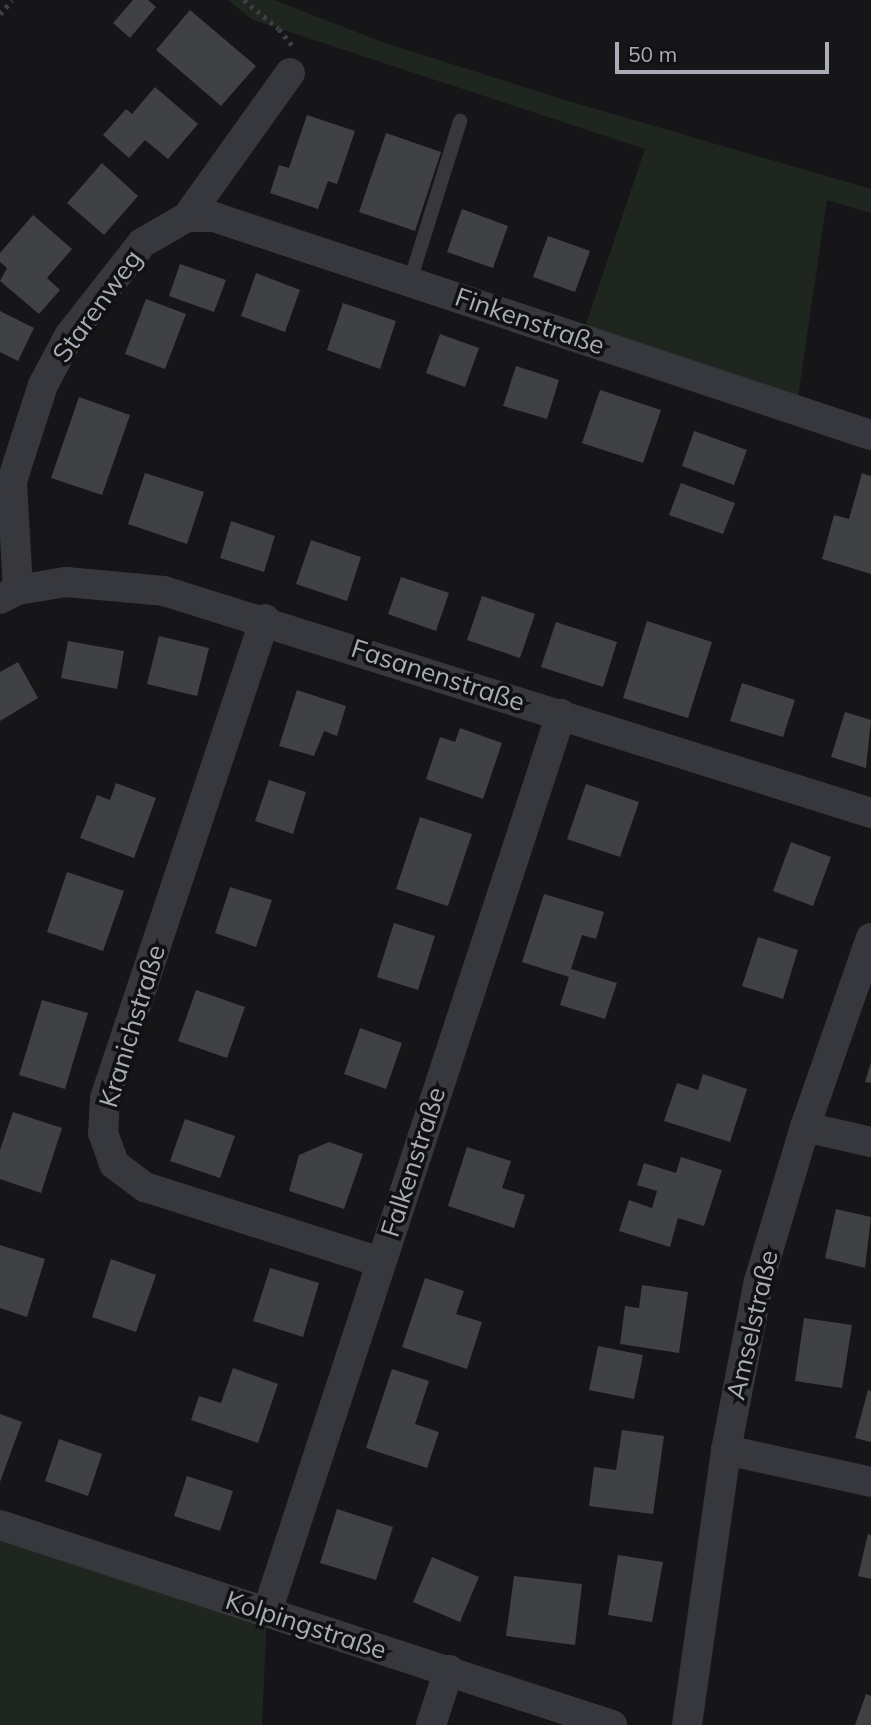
<!DOCTYPE html>
<html>
<head>
<meta charset="utf-8">
<style>
  body { margin:0 }
  #map { position:relative; width:871px; height:1725px; overflow:hidden; background:#161618; font-family:Mulish,sans-serif }
  div>[style] { position:absolute }
  .green>* { inset:0; background:#1e261f }
  .building>* { inset:0; background:#404145 }
  .path>* { height:4.5px; margin-top:-2.25px; transform-origin:0; background:repeating-linear-gradient(90deg,#3d3f44 0 3.5px,transparent 0 8.5px) }
  .lane>* { height:14px; margin:-7px; padding:0 7px; transform-origin:7px; border-radius:7px; background:#37383d }
  .street>* { height:30px; margin:-15px; padding:0 15px; transform-origin:15px; border-radius:15px; background:#37383d }
  span { translate:-50% -50%; white-space:nowrap; text-align:center; line-height:1.15; -webkit-text-stroke:7px #111113; paint-order:stroke }
  .street-label { font-size:26px; color:#a8adb8 }
  .scale { position:absolute; left:615px; top:42px; width:214px; height:32px; box-sizing:border-box; border:4px solid #a8adb8; border-top:0; padding-left:9px; font-size:21px; line-height:24px; white-space:nowrap; color:#a8adb8; -webkit-text-stroke:5px #111113; paint-order:stroke }
</style>
</head>
<body>
<div id="map">
  <div class="green">
    <div style="clip-path:polygon(228px 0,274px 0,382px 42px,565px 100px,871px 189px,871px 213px,827px 200px,796px 410px,581px 339px,645px 149px,253px 20px)"></div>
    <div style="clip-path:polygon(0 1525px,267px 1612px,262px 1725px,0 1725px)"></div>
  </div>
  <div class="building">
    <div style="clip-path:polygon(133px 0,148px 0,156px 7px,130px 38px,113px 23px)"></div>
    <div style="clip-path:polygon(190px 10px,256px 66px,221px 106px,156px 50px)"></div>
    <div style="clip-path:polygon(155px 87px,198px 124px,168px 159px,145px 140px,129px 158px,103px 135px,126px 109px,132px 114px)"></div>
    <div style="clip-path:polygon(307px 115px,355px 131px,337px 184px,328px 181px,318px 209px,270px 193px,279px 165px,289px 168px)"></div>
    <div style="clip-path:polygon(386px 133px,441px 152px,415px 231px,359px 212px)"></div>
    <div style="clip-path:polygon(102px 163px,138px 196px,104px 235px,67px 203px)"></div>
    <div style="clip-path:polygon(462px 209px,508px 226px,493px 268px,447px 252px)"></div>
    <div style="clip-path:polygon(33px 215px,72px 249px,47px 278px,60px 290px,39px 314px,0 281px,7px 268px,0 262px,0 253px)"></div>
    <div style="clip-path:polygon(548px 236px,590px 251px,575px 292px,533px 277px)"></div>
    <div style="clip-path:polygon(180px 264px,226px 280px,214px 312px,169px 296px)"></div>
    <div style="clip-path:polygon(256px 273px,300px 290px,285px 332px,241px 316px)"></div>
    <div style="clip-path:polygon(146px 299px,186px 314px,165px 369px,125px 354px)"></div>
    <div style="clip-path:polygon(343px 303px,396px 321px,380px 369px,327px 350px)"></div>
    <div style="clip-path:polygon(0 311px,34px 328px,18px 361px,0 352px)"></div>
    <div style="clip-path:polygon(440px 334px,479px 348px,465px 387px,426px 373px)"></div>
    <div style="clip-path:polygon(516px 366px,559px 380px,547px 419px,503px 406px)"></div>
    <div style="clip-path:polygon(600px 390px,661px 410px,643px 463px,582px 443px)"></div>
    <div style="clip-path:polygon(79px 397px,130px 415px,102px 495px,51px 478px)"></div>
    <div style="clip-path:polygon(694px 431px,747px 450px,734px 485px,682px 466px)"></div>
    <div style="clip-path:polygon(145px 473px,204px 492px,187px 544px,128px 524px)"></div>
    <div style="clip-path:polygon(862px 473px,871px 476px,871px 574px,822px 559px,834px 515px,849px 519px)"></div>
    <div style="clip-path:polygon(681px 483px,735px 503px,723px 534px,669px 515px)"></div>
    <div style="clip-path:polygon(231px 521px,275px 536px,264px 572px,220px 558px)"></div>
    <div style="clip-path:polygon(311px 540px,361px 557px,347px 601px,296px 584px)"></div>
    <div style="clip-path:polygon(401px 577px,449px 593px,436px 631px,388px 614px)"></div>
    <div style="clip-path:polygon(482px 596px,535px 614px,520px 658px,467px 640px)"></div>
    <div style="clip-path:polygon(647px 621px,712px 642px,688px 718px,623px 698px)"></div>
    <div style="clip-path:polygon(556px 622px,617px 642px,603px 687px,541px 667px)"></div>
    <div style="clip-path:polygon(159px 636px,209px 648px,197px 696px,147px 684px)"></div>
    <div style="clip-path:polygon(68px 641px,124px 651px,117px 689px,61px 678px)"></div>
    <div style="clip-path:polygon(18px 662px,38px 698px,0 721px,0 672px)"></div>
    <div style="clip-path:polygon(742px 683px,795px 700px,783px 737px,730px 721px)"></div>
    <div style="clip-path:polygon(297px 690px,346px 706px,337px 736px,324px 731px,314px 756px,279px 746px)"></div>
    <div style="clip-path:polygon(845px 712px,871px 720px,866px 768px,831px 757px)"></div>
    <div style="clip-path:polygon(460px 728px,502px 743px,483px 799px,426px 779px,440px 737px,455px 742px)"></div>
    <div style="clip-path:polygon(269px 780px,306px 792px,293px 834px,255px 821px)"></div>
    <div style="clip-path:polygon(116px 783px,156px 798px,134px 858px,80px 838px,97px 795px,110px 800px)"></div>
    <div style="clip-path:polygon(586px 784px,639px 802px,620px 857px,567px 839px)"></div>
    <div style="clip-path:polygon(420px 817px,472px 834px,448px 906px,396px 889px)"></div>
    <div style="clip-path:polygon(791px 842px,831px 857px,813px 906px,773px 891px)"></div>
    <div style="clip-path:polygon(67px 872px,124px 891px,103px 951px,47px 932px)"></div>
    <div style="clip-path:polygon(230px 887px,272px 900px,256px 947px,215px 933px)"></div>
    <div style="clip-path:polygon(544px 894px,604px 912px,596px 939px,582px 935px,571px 969px,617px 983px,605px 1019px,560px 1005px,569px 977px,522px 962px)"></div>
    <div style="clip-path:polygon(394px 923px,435px 936px,418px 990px,377px 977px)"></div>
    <div style="clip-path:polygon(758px 937px,798px 950px,783px 999px,742px 986px)"></div>
    <div style="clip-path:polygon(196px 990px,245px 1007px,227px 1058px,178px 1041px)"></div>
    <div style="clip-path:polygon(42px 1000px,88px 1013px,65px 1089px,19px 1075px)"></div>
    <div style="clip-path:polygon(360px 1028px,402px 1043px,386px 1089px,344px 1074px)"></div>
    <div style="clip-path:polygon(871px 1062px,871px 1083px,865px 1082px)"></div>
    <div style="clip-path:polygon(703px 1074px,747px 1089px,730px 1142px,664px 1121px,677px 1083px,698px 1090px)"></div>
    <div style="clip-path:polygon(13px 1112px,62px 1128px,41px 1193px,0 1179px,0 1150px)"></div>
    <div style="clip-path:polygon(185px 1119px,235px 1136px,220px 1178px,170px 1161px)"></div>
    <div style="clip-path:polygon(329px 1142px,363px 1154px,344px 1209px,289px 1191px,299px 1155px)"></div>
    <div style="clip-path:polygon(467px 1147px,511px 1161px,502px 1188px,525px 1195px,514px 1228px,448px 1206px)"></div>
    <div style="clip-path:polygon(681px 1157px,722px 1170px,704px 1226px,678px 1218px,670px 1247px,619px 1231px,629px 1200px,652px 1208px,657px 1191px,637px 1185px,644px 1163px,676px 1173px)"></div>
    <div style="clip-path:polygon(836px 1209px,871px 1217px,865px 1268px,825px 1258px)"></div>
    <div style="clip-path:polygon(0 1245px,45px 1259px,27px 1317px,0 1308px)"></div>
    <div style="clip-path:polygon(111px 1259px,156px 1275px,136px 1332px,92px 1317px)"></div>
    <div style="clip-path:polygon(270px 1268px,319px 1283px,303px 1337px,253px 1321px)"></div>
    <div style="clip-path:polygon(425px 1278px,464px 1291px,456px 1314px,482px 1322px,467px 1369px,402px 1347px)"></div>
    <div style="clip-path:polygon(642px 1285px,688px 1292px,679px 1353px,620px 1344px,625px 1306px,639px 1308px)"></div>
    <div style="clip-path:polygon(804px 1318px,852px 1325px,842px 1388px,795px 1381px)"></div>
    <div style="clip-path:polygon(598px 1346px,643px 1355px,634px 1399px,589px 1390px)"></div>
    <div style="clip-path:polygon(233px 1368px,278px 1384px,258px 1443px,191px 1420px,199px 1396px,221px 1403px)"></div>
    <div style="clip-path:polygon(392px 1369px,429px 1381px,415px 1424px,439px 1432px,427px 1468px,366px 1448px)"></div>
    <div style="clip-path:polygon(868px 1390px,871px 1391px,871px 1442px,855px 1438px)"></div>
    <div style="clip-path:polygon(0 1414px,22px 1422px,0 1482px)"></div>
    <div style="clip-path:polygon(622px 1430px,664px 1436px,653px 1514px,589px 1506px,594px 1467px,616px 1470px)"></div>
    <div style="clip-path:polygon(59px 1439px,102px 1454px,88px 1496px,45px 1481px)"></div>
    <div style="clip-path:polygon(187px 1476px,233px 1491px,220px 1531px,174px 1516px)"></div>
    <div style="clip-path:polygon(337px 1509px,393px 1527px,376px 1580px,320px 1563px)"></div>
    <div style="clip-path:polygon(868px 1534px,871px 1535px,871px 1579px,858px 1576px)"></div>
    <div style="clip-path:polygon(618px 1555px,663px 1562px,652px 1622px,608px 1615px)"></div>
    <div style="clip-path:polygon(432px 1557px,479px 1577px,460px 1622px,413px 1602px)"></div>
    <div style="clip-path:polygon(514px 1576px,582px 1584px,575px 1645px,506px 1636px)"></div>
    <div style="clip-path:polygon(866px 1694px,871px 1696px,871px 1725px,855px 1725px)"></div>
  </div>
  <div class="path">
    <div style="left:244px;top:0;width:45px;rotate:39.6deg"></div>
    <div style="left:279px;top:29px;width:22px;rotate:51deg"></div>
    <div style="left:0;top:14px;width:18px;rotate:-49deg"></div>
  </div>
  <div class="lane">
    <div style="left:410px;top:281px;width:168px;rotate:-72.6deg"></div>
  </div>
  <div class="street">
    <div style="left:187px;top:217px;width:27px"></div>
    <div style="left:214px;top:217px;width:692px;rotate:18.36deg"></div>
    <div style="left:18px;top:590px;width:109px;rotate:-93.2deg"></div>
    <div style="left:12px;top:481px;width:101px;rotate:-72.1deg"></div>
    <div style="left:43px;top:385px;width:55px;rotate:-62deg"></div>
    <div style="left:69px;top:336px;width:118px;rotate:-51.9deg"></div>
    <div style="left:142px;top:243px;width:52px;rotate:-30deg"></div>
    <div style="left:187px;top:217px;width:177px;rotate:-54.4deg"></div>
    <div style="left:0;top:599px;width:20px;rotate:-27deg"></div>
    <div style="left:18px;top:590px;width:49px;rotate:-9.5deg"></div>
    <div style="left:66px;top:582px;width:98px;rotate:5.2deg"></div>
    <div style="left:164px;top:591px;width:741px;rotate:17.43deg"></div>
    <div style="left:265px;top:619px;width:505px;rotate:108.47deg"></div>
    <div style="left:105px;top:1098px;width:35px;rotate:93deg"></div>
    <div style="left:103px;top:1133px;width:33px;rotate:70deg"></div>
    <div style="left:114px;top:1164px;width:39px;rotate:37deg"></div>
    <div style="left:145px;top:1187px;width:247px;rotate:17.7deg"></div>
    <div style="left:805px;top:1127px;width:68px;rotate:12.8deg"></div>
    <div style="left:726px;top:1450px;width:148px;rotate:12.4deg"></div>
    <div style="left:0;top:1525px;width:644px;rotate:18.1deg"></div>
    <div style="left:267px;top:1612px;width:945px;rotate:-71.87deg"></div>
    <div style="left:431px;top:1725px;width:58px;rotate:-71.9deg"></div>
    <div style="left:687px;top:1725px;width:278px;rotate:-81.9deg"></div>
    <div style="left:726px;top:1450px;width:172px;rotate:-79deg"></div>
    <div style="left:759px;top:1281px;width:161px;rotate:-73.4deg"></div>
    <div style="left:805px;top:1127px;width:200px;rotate:-70.8deg"></div>
  </div>
  <div class="street-label">
    <span style="left:97px;top:306px;rotate:-54deg">Starenweg</span>
    <span style="left:530px;top:321px;rotate:19deg">Finkenstraße</span>
    <span style="left:438px;top:675px;rotate:18deg">Fasanenstraße</span>
    <span style="left:132px;top:1026px;rotate:-73deg">Kranichstraße</span>
    <span style="left:413px;top:1162px;rotate:-72deg">Falkenstraße</span>
    <span style="left:752px;top:1325px;rotate:-77deg">Amselstraße</span>
    <span style="left:306px;top:1625px;rotate:18deg">Kolpingstraße</span>
  </div>
  <div class="scale">50 m</div>
</div>
</body>
</html>
